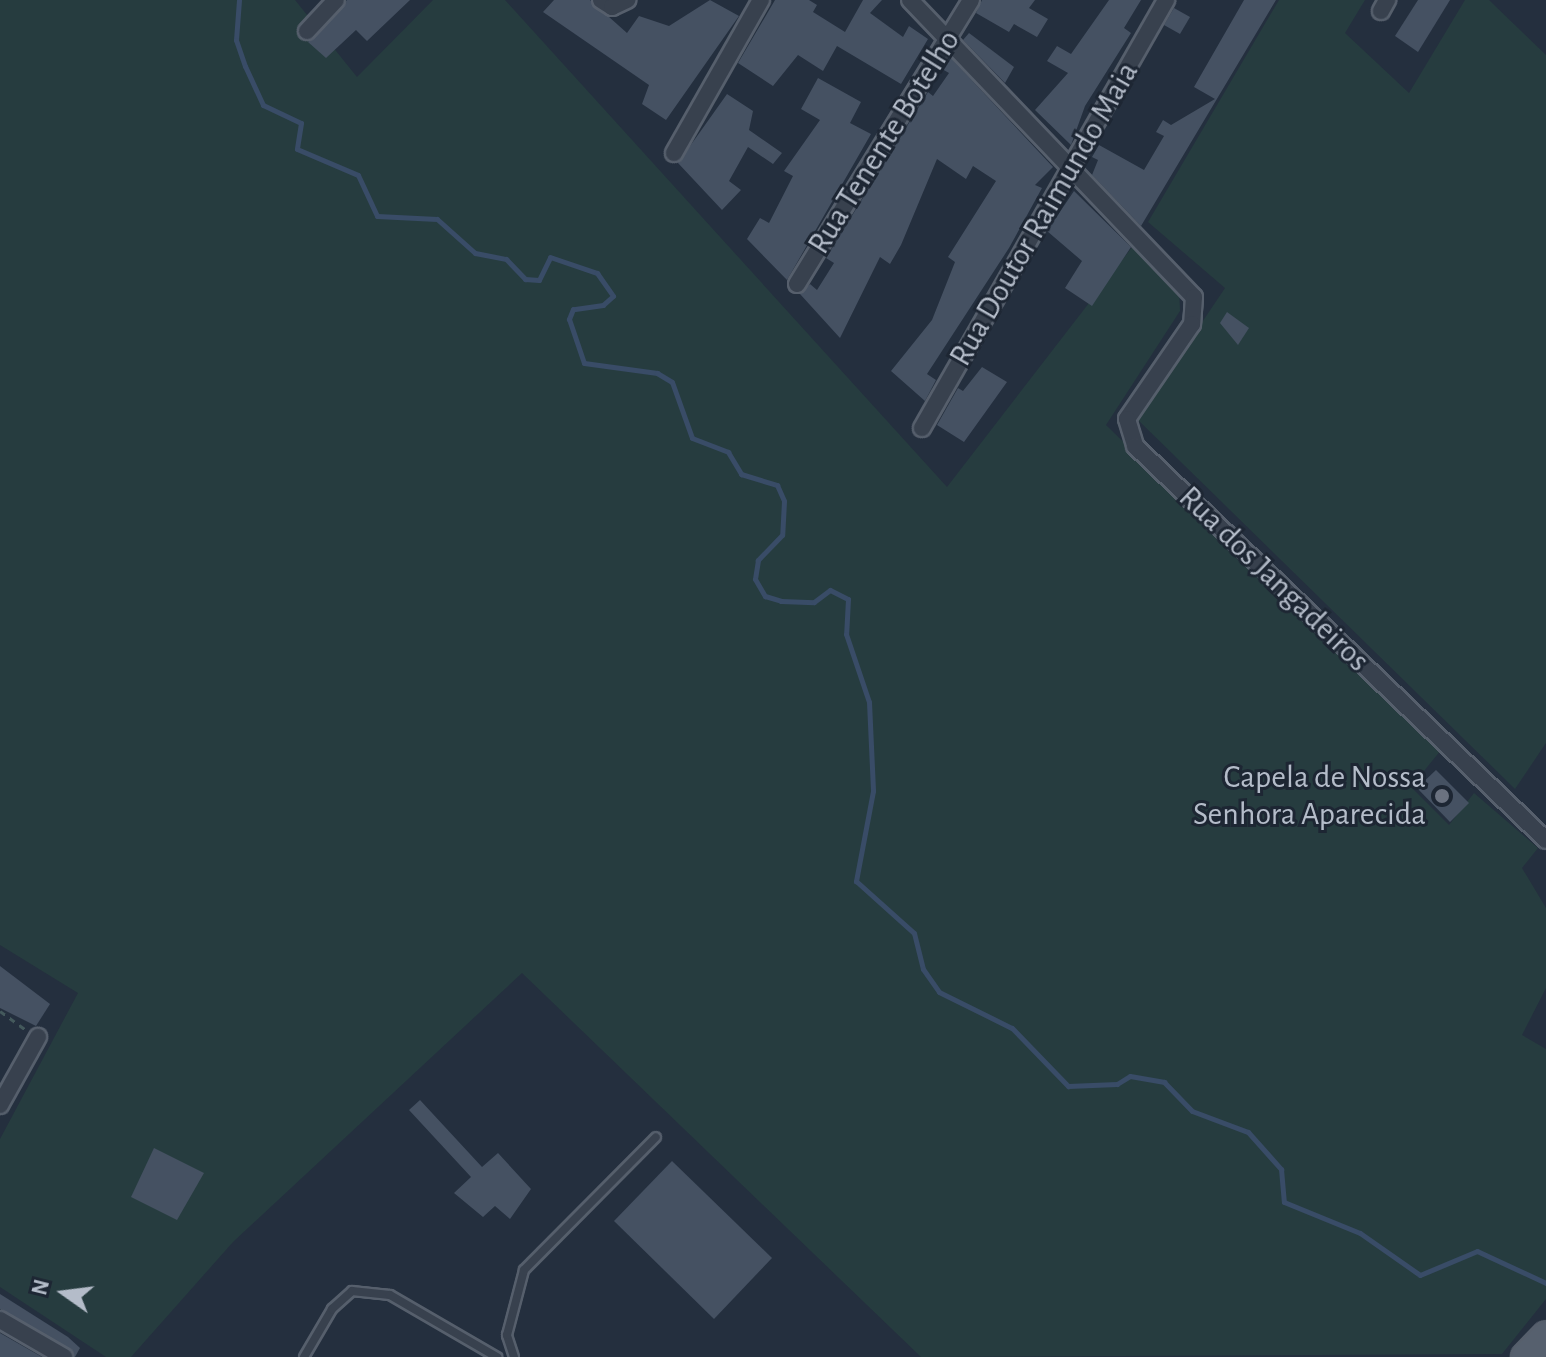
<!DOCTYPE html>
<html>
<head>
<meta charset="utf-8">
<style>
  body { margin:0 }
  #map { position:relative; width:1546px; height:1357px; overflow:hidden; background:#242f3e; font-family:"Alegreya Sans",sans-serif }
  div>[style] { position:absolute }
  .green>* { inset:0; background:#263c3f }
  .stream>* { height:5px; margin:-2.5px; padding:0 2.5px; transform-origin:2.5px; border-radius:2.5px; background:#394c67 }
  .building>* { inset:0; background:#455162 }
  .path>* { height:3px; margin-top:-1.5px; transform-origin:0; background:repeating-linear-gradient(90deg,#44595c 0 6px,transparent 0 12px) }
  .roads { filter:drop-shadow(2px 0 #565f6c) drop-shadow(-2px 0 #565f6c) drop-shadow(0 2px #565f6c) drop-shadow(0 -2px #565f6c) }
  .lane>* { height:8px; margin:-4px; padding:0 4px; transform-origin:4px; border-radius:4px; background:#38414e }
  .street>* { height:16px; margin:-8px; padding:0 8px; transform-origin:8px; border-radius:8px; background:#38414e }
  .primary>* { height:26px; margin:-13px; padding:0 13px; transform-origin:13px; border-radius:13px; background:#56606e }
  .dots>* { width:22px; height:22px; translate:-50% -50%; box-sizing:border-box; border:4px solid #1d2633; border-radius:50% }
  span { translate:-50% -50%; white-space:nowrap; text-align:center; line-height:1.15; -webkit-text-stroke:6px #1d2633; paint-order:stroke }
  .street-label { font-size:32px; color:#b4bcc9 }
  .poi-label { font-size:32px; color:#b4bcc9 }
  .right { translate:-100% -50%; text-align:right }
  .north { position:absolute; left:24px; top:1253px; width:80px; height:80px; -webkit-text-stroke:6px #1d2633; paint-order:stroke; rotate:284deg; font-size:22px; font-weight:700; line-height:32px; text-align:center; color:#b4bcc9 }
  .north::after { content:''; display:block; margin:auto; width:28px; height:36px; background:#b4bcc9; clip-path:polygon(50% 0,100% 100%,50% 72%,0 100%) }
</style>
</head>
<body>
<div id="map">
  <div class="green">
    <div style="clip-path:polygon(0 0,295px 0,357px 77px,433px 0,505px 0,947px 487px,1133px 246px,1179px 287px,1180px 311px,1106px 425px,1441px 750px,1411px 787px,1449px 825px,1474px 793px,1538px 848px,1522px 868px,1546px 908px,1546px 988px,1522px 1035px,1546px 1049px,1546px 1299px,1502px 1354px,921px 1357px,522px 973px,233px 1242px,131px 1357px,106px 1357px,0 1287px,0 1139px,78px 993px,0 945px)"></div>
    <div style="clip-path:polygon(1279px 0,1365px 0,1345px 33px,1409px 93px,1465px 0,1489px 0,1546px 55px,1546px 743px,1515px 789px,1137px 419px,1225px 288px,1148px 222px)"></div>
  </div>
  <div class="stream">
    <div style="left:239px;top:0;width:40px;rotate:94.3deg"></div>
    <div style="left:236px;top:40px;width:28px;rotate:71deg"></div>
    <div style="left:245px;top:66px;width:43px;rotate:65.2deg"></div>
    <div style="left:263px;top:105px;width:42px;rotate:25.3deg"></div>
    <div style="left:301px;top:123px;width:26px;rotate:99deg"></div>
    <div style="left:297px;top:149px;width:66px;rotate:23.1deg"></div>
    <div style="left:358px;top:175px;width:45px;rotate:65.1deg"></div>
    <div style="left:377px;top:216px;width:60px;rotate:2.9deg"></div>
    <div style="left:437px;top:219px;width:51px;rotate:41.8deg"></div>
    <div style="left:475px;top:253px;width:32px;rotate:11deg"></div>
    <div style="left:506px;top:259px;width:28px;rotate:46deg"></div>
    <div style="left:525px;top:279px;width:14px;rotate:4deg"></div>
    <div style="left:539px;top:280px;width:25px;rotate:-64deg"></div>
    <div style="left:550px;top:257px;width:50px;rotate:18.8deg"></div>
    <div style="left:597px;top:273px;width:28px;rotate:55deg"></div>
    <div style="left:613px;top:296px;width:13px;rotate:138deg"></div>
    <div style="left:603px;top:305px;width:30px;rotate:172deg"></div>
    <div style="left:573px;top:309px;width:11px;rotate:112deg"></div>
    <div style="left:569px;top:319px;width:46px;rotate:71.2deg"></div>
    <div style="left:584px;top:363px;width:74px;rotate:7.8deg"></div>
    <div style="left:657px;top:373px;width:17px;rotate:31deg"></div>
    <div style="left:672px;top:382px;width:59px;rotate:70.3deg"></div>
    <div style="left:692px;top:438px;width:39px;rotate:21deg"></div>
    <div style="left:728px;top:452px;width:26px;rotate:59deg"></div>
    <div style="left:741px;top:474px;width:38px;rotate:17deg"></div>
    <div style="left:777px;top:485px;width:17px;rotate:66deg"></div>
    <div style="left:784px;top:501px;width:34px;rotate:93deg"></div>
    <div style="left:782px;top:535px;width:35px;rotate:134deg"></div>
    <div style="left:758px;top:560px;width:19px;rotate:99deg"></div>
    <div style="left:755px;top:579px;width:20px;rotate:60deg"></div>
    <div style="left:765px;top:596px;width:17px;rotate:17deg"></div>
    <div style="left:781px;top:601px;width:33px;rotate:2deg"></div>
    <div style="left:814px;top:602px;width:20px;rotate:-37deg"></div>
    <div style="left:830px;top:590px;width:20px;rotate:27deg"></div>
    <div style="left:848px;top:599px;width:35px;rotate:93deg"></div>
    <div style="left:846px;top:634px;width:72px;rotate:71.3deg"></div>
    <div style="left:869px;top:702px;width:89px;rotate:87.4deg"></div>
    <div style="left:873px;top:791px;width:92px;rotate:100.7deg"></div>
    <div style="left:856px;top:881px;width:78px;rotate:41.9deg"></div>
    <div style="left:914px;top:933px;width:37px;rotate:76deg"></div>
    <div style="left:923px;top:969px;width:28px;rotate:55deg"></div>
    <div style="left:939px;top:992px;width:81px;rotate:26.3deg"></div>
    <div style="left:1012px;top:1028px;width:81px;rotate:46deg"></div>
    <div style="left:1068px;top:1086px;width:49px;rotate:-2.3deg"></div>
    <div style="left:1117px;top:1084px;width:15px;rotate:-32deg"></div>
    <div style="left:1130px;top:1076px;width:35px;rotate:10deg"></div>
    <div style="left:1164px;top:1082px;width:40px;rotate:46deg"></div>
    <div style="left:1192px;top:1111px;width:60px;rotate:20.6deg"></div>
    <div style="left:1248px;top:1132px;width:50px;rotate:48.3deg"></div>
    <div style="left:1281px;top:1169px;width:33px;rotate:85deg"></div>
    <div style="left:1284px;top:1202px;width:82px;rotate:22.2deg"></div>
    <div style="left:1360px;top:1233px;width:73px;rotate:35deg"></div>
    <div style="left:1420px;top:1275px;width:62px;rotate:-22.8deg"></div>
    <div style="left:1477px;top:1251px;width:76px;rotate:24.9deg"></div>
  </div>
  <div class="building">
    <div style="clip-path:polygon(347px 0,410px 0,367px 41px,356px 30px,326px 58px,308px 42px)"></div>
    <div style="clip-path:polygon(554px 0,590px 0,627px 33px,639px 16px,669px 26px,710px 0,739px 16px,666px 120px,642px 104px,649px 85px,543px 12px)"></div>
    <div style="clip-path:polygon(775px 0,809px 0,817px 5px,813px 12px,845px 32px,863px 0,882px 0,870px 13px,903px 37px,909px 26px,928px 39px,901px 84px,837px 46px,823px 71px,798px 55px,773px 86px,738px 63px)"></div>
    <div style="clip-path:polygon(982px 0,1035px 0,1029px 8px,1048px 19px,1037px 37px,1014px 24px,1009px 32px,976px 13px)"></div>
    <div style="clip-path:polygon(1109px 0,1141px 0,1124px 28px,1131px 33px,1085px 106px,1071px 145px,1035px 110px,1068px 73px,1047px 61px,1057px 46px,1071px 54px)"></div>
    <div style="clip-path:polygon(1244px 0,1276px 0,1141px 226px,1092px 175px,1098px 160px,1092px 157px,1099px 145px,1144px 170px,1164px 136px,1156px 132px,1163px 120px,1171px 125px,1215px 99px,1194px 87px)"></div>
    <div style="clip-path:polygon(1418px 0,1450px 0,1418px 52px,1395px 36px)"></div>
    <div style="clip-path:polygon(1174px 8px,1190px 17px,1180px 34px,1164px 25px)"></div>
    <div style="clip-path:polygon(969px 33px,1014px 67px,1005px 83px,963px 40px)"></div>
    <div style="clip-path:polygon(950px 57px,1053px 167px,1035px 185px,1042px 188px,1009px 248px,927px 374px,936px 380px,925px 401px,891px 371px,932px 320px,955px 262px,948px 257px,996px 181px,973px 166px,966px 179px,937px 159px,901px 245px,890px 264px,880px 257px,840px 338px,800px 294px,810px 284px,817px 290px,834px 263px,826px 258px,928px 92px,933px 96px,949px 73px,942px 69px)"></div>
    <div style="clip-path:polygon(818px 78px,861px 102px,850px 123px,871px 134px,787px 280px,747px 239px,760px 218px,769px 223px,793px 176px,784px 171px,820px 120px,801px 109px)"></div>
    <div style="clip-path:polygon(727px 94px,753px 111px,749px 130px,782px 153px,773px 164px,748px 147px,729px 181px,741px 190px,722px 210px,678px 163px)"></div>
    <div style="clip-path:polygon(1074px 191px,1131px 247px,1092px 306px,1065px 288px,1082px 261px,1047px 231px)"></div>
    <div style="clip-path:polygon(1227px 312px,1249px 328px,1238px 345px,1220px 323px)"></div>
    <div style="clip-path:polygon(982px 367px,1007px 382px,964px 442px,937px 425px,958px 388px,963px 391px)"></div>
    <div style="clip-path:polygon(1436px 770px,1469px 803px,1450px 822px,1417px 788px)"></div>
    <div style="clip-path:polygon(0 966px,50px 1004px,36px 1026px,0 1008px)"></div>
    <div style="clip-path:polygon(420px 1100px,482px 1167px,498px 1153px,531px 1189px,510px 1219px,495px 1206px,483px 1217px,454px 1193px,471px 1177px,409px 1110px)"></div>
    <div style="clip-path:polygon(154px 1148px,204px 1173px,177px 1220px,131px 1197px)"></div>
    <div style="clip-path:polygon(672px 1161px,772px 1258px,714px 1319px,614px 1221px)"></div>
    <div style="clip-path:polygon(0 1294px,68px 1337px,80px 1348px,75px 1357px,0 1309px)"></div>
    <div style="clip-path:polygon(0 1333px,42px 1357px,0 1357px)"></div>
  </div>
  <div class="path">
    <div style="left:0;top:1011px;width:31px;rotate:36deg"></div>
  </div>
  <div class="roads">
    <div class="lane">
      <div style="left:304px;top:1357px;width:56px;rotate:-59.7deg"></div>
      <div style="left:332px;top:1309px;width:27px;rotate:-42deg"></div>
      <div style="left:352px;top:1291px;width:38px;rotate:6deg"></div>
      <div style="left:390px;top:1295px;width:124px;rotate:30.1deg"></div>
      <div style="left:514px;top:1357px;width:23px;rotate:-108deg"></div>
      <div style="left:507px;top:1335px;width:67px;rotate:-75.3deg"></div>
      <div style="left:524px;top:1270px;width:187px;rotate:-45.2deg"></div>
    </div>
    <div class="street">
      <div style="left:601px;top:0;width:13px;rotate:32deg"></div>
      <div style="left:612px;top:7px;width:17px;rotate:-25deg"></div>
      <div style="left:910px;top:0;width:411px;rotate:46.3deg"></div>
      <div style="left:1194px;top:297px;width:27px;rotate:94deg"></div>
      <div style="left:1192px;top:324px;width:115px;rotate:124.4deg"></div>
      <div style="left:1127px;top:419px;width:28px;rotate:73deg"></div>
      <div style="left:1135px;top:446px;width:569px;rotate:43.79deg"></div>
      <div style="left:1381px;top:11px;width:13px;rotate:-61deg"></div>
      <div style="left:307px;top:31px;width:42px;rotate:-46.9deg"></div>
      <div style="left:674px;top:153px;width:176px;rotate:-60.4deg"></div>
      <div style="left:797px;top:284px;width:333px;rotate:-58.5deg"></div>
      <div style="left:922px;top:428px;width:493px;rotate:-60.3deg"></div>
      <div style="left:0;top:1105px;width:78px;rotate:-60.8deg"></div>
      <div style="left:0;top:1320px;width:74px;rotate:30deg"></div>
    </div>
    <div class="primary">
      <div style="left:1525px;top:1357px;width:30px;rotate:-46deg"></div>
    </div>
  </div>
  <div class="dots">
    <div style="left:1442px;top:796px;background:#6b7280"></div>
  </div>
  <div class="street-label">
    <span style="left:884px;top:142px;rotate:-58deg">Rua Tenente Botelho</span>
    <span style="left:1044px;top:214px;rotate:-60deg">Rua Doutor Raimundo Maia</span>
    <span style="left:1274px;top:579px;rotate:44deg">Rua dos Jangadeiros</span>
  </div>
  <div class="poi-label">
    <span class="right" style="left:1426px;top:796px">Capela de Nossa<br>Senhora Aparecida</span>
  </div>
  <div class="north">N</div>
</div>
</body>
</html>
